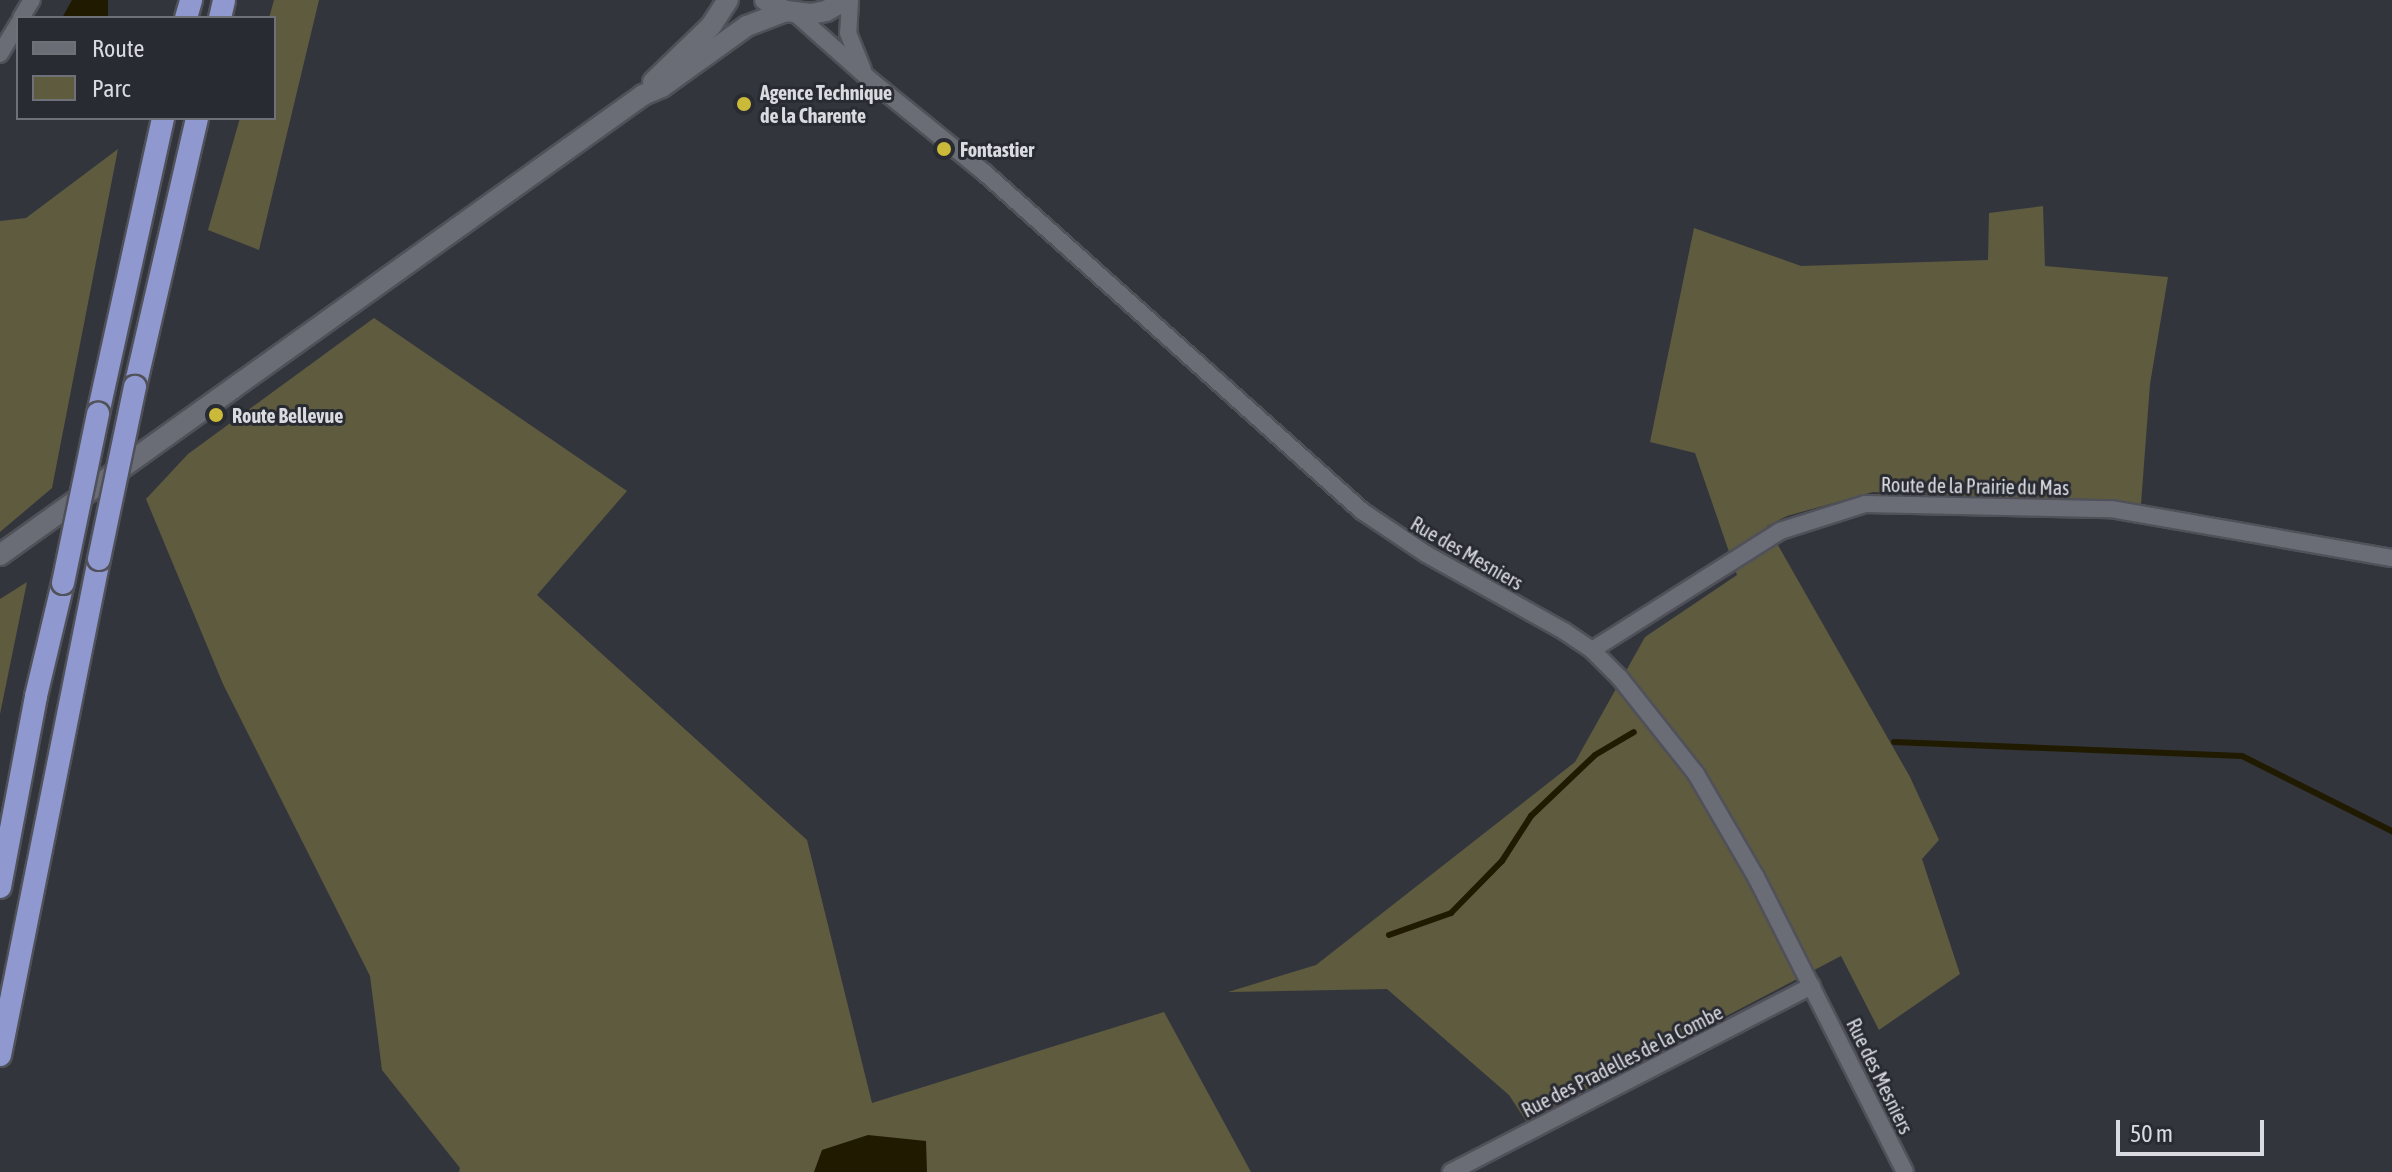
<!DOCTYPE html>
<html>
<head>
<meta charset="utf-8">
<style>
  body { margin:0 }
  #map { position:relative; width:2392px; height:1172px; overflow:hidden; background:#33353d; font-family:"Asap Condensed",sans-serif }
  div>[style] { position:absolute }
  .green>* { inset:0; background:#5f5b3f }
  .water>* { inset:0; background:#201b00 }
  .stream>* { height:6px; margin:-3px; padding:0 3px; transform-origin:3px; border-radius:3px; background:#201b00 }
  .roads { filter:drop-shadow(2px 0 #505159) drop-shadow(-2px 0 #505159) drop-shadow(0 2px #505159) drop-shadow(0 -2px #505159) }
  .minor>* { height:16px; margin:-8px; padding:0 8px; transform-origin:8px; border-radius:8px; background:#6b6d76 }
  .tertiary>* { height:20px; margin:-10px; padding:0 10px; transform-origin:10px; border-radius:10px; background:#6b6d76 }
  .trunk>* { height:22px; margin:-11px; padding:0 11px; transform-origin:11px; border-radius:11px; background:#8f99d0 }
  .bridges { filter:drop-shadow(2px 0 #505159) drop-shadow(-2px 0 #505159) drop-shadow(0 2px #505159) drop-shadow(0 -2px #505159) }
  .trunk-bridge>* { height:22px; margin:-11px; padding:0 11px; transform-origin:11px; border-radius:11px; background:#8f99d0 }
  .dots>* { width:22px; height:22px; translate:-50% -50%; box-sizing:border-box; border:4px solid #292b33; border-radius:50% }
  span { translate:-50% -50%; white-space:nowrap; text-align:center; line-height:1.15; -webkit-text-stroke:6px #292b33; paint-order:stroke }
  .poi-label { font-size:20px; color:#dadbe0; font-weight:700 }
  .left { translate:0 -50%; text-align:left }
  .street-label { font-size:20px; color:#dadbe0 }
  .legend { position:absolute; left:16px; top:16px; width:260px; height:104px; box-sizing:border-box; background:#292b33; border:2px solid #707178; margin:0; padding:10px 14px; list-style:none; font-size:24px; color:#dadbe0 }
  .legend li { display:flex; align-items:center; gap:16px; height:40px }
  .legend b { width:40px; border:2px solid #707178 }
  .scale { position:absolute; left:2116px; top:1120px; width:148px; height:36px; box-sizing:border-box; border:4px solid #dadbe0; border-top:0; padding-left:10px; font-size:24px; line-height:28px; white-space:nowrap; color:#dadbe0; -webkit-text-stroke:6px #292b33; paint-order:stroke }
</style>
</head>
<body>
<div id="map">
  <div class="green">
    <div style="clip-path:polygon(274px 0,319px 0,259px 250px,208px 230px,240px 118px,274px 118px,274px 18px,269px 18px)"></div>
    <div style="clip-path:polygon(118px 149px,52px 488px,0 532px,0 221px,26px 218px)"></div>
    <div style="clip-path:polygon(2043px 206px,2045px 266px,2168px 277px,2150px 384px,2141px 504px,1873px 492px,1787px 516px,1767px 526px,1910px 777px,1939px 840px,1922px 859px,1960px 974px,1879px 1030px,1841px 956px,1526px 1121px,1509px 1095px,1387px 989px,1228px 992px,1316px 965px,1575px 762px,1645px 637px,1737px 575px,1695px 453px,1650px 442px,1694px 228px,1801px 266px,1988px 260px,1989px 213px)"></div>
    <div style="clip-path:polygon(374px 318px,627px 491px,537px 595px,807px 840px,872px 1103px,1164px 1012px,1251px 1172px,459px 1172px,460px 1168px,382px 1070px,370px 976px,223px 684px,146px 499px,188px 454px)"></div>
    <div style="clip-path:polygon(27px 582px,0 714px,0 599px)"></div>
  </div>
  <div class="water">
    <div style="clip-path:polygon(72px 0,108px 0,108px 18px,62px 18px)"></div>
    <div style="clip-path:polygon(868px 1135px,926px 1141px,927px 1172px,814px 1172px,822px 1150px)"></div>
  </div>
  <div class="stream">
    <div style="left:1894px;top:742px;width:348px;rotate:2.3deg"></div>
    <div style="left:2242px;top:756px;width:168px;rotate:26.6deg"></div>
    <div style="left:1389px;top:935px;width:66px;rotate:-19.5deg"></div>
    <div style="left:1451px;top:913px;width:73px;rotate:-45.6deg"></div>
    <div style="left:1502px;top:861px;width:54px;rotate:-57.2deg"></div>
    <div style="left:1531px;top:816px;width:88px;rotate:-43.6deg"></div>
    <div style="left:1595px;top:755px;width:45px;rotate:-30.5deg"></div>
  </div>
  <div class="roads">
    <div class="minor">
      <div style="left:850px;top:0;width:33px;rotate:93deg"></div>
      <div style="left:848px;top:33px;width:40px;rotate:68deg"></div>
      <div style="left:796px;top:14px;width:96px;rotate:41.6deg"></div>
      <div style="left:868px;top:78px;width:151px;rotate:39.1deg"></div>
      <div style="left:985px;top:173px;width:506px;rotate:41.88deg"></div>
      <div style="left:1362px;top:511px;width:77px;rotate:33.9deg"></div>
      <div style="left:1426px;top:554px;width:158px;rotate:29.2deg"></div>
      <div style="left:1564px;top:631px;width:34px;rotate:34deg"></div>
      <div style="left:1592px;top:650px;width:40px;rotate:45deg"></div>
      <div style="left:1620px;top:678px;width:122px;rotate:51.6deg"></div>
      <div style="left:1696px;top:774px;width:119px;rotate:59.8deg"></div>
      <div style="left:1756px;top:877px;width:330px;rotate:63.2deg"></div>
      <div style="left:21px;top:18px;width:21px;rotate:-59deg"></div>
      <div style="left:0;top:54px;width:35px;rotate:-59deg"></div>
      <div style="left:1592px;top:650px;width:222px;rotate:-32.3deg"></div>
      <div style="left:1780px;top:531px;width:89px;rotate:-17.6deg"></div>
      <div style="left:1865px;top:504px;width:246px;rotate:1.2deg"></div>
      <div style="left:2111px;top:509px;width:285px;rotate:9.9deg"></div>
      <div style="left:1451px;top:1172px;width:406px;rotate:-27.3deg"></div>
    </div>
    <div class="tertiary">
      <div style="left:765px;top:0;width:24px;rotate:28deg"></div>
      <div style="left:786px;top:11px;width:25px;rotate:7deg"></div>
      <div style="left:811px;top:14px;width:15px;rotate:-11deg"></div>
      <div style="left:826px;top:11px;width:23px;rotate:-29deg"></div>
      <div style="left:653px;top:82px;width:81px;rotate:-44deg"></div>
      <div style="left:711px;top:26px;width:31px;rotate:-57deg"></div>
      <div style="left:0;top:555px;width:791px;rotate:-35.58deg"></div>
      <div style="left:643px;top:95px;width:21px;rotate:-23deg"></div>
      <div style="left:662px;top:87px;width:105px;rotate:-35.7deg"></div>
      <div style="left:747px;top:26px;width:42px;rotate:-21deg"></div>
    </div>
    <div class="trunk">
      <div style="left:186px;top:18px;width:19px;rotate:-74deg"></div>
      <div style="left:220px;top:18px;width:18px;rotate:-77deg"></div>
      <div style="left:135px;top:387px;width:276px;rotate:-77deg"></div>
      <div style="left:98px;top:414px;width:303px;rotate:-77.6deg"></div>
      <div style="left:0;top:887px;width:194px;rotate:-79.3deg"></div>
      <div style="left:36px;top:696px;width:116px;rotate:-76.6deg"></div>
      <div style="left:0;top:1055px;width:506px;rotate:-78.71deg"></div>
    </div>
  </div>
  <div class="bridges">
    <div class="trunk-bridge">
      <div style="left:99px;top:559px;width:176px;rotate:-78.2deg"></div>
      <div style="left:63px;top:583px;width:173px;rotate:-78.3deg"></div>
    </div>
  </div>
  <div class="dots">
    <div style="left:744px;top:104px;background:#cbba39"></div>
    <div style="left:944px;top:149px;background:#cbba39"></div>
    <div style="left:216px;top:415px;background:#cbba39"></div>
  </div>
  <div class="poi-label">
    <span class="left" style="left:760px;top:104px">Agence Technique<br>de la Charente</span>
    <span class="left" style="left:960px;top:149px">Fontastier</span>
    <span class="left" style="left:232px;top:415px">Route Bellevue</span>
  </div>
  <div class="street-label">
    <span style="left:1975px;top:486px;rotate:1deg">Route de la Prairie du Mas</span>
    <span style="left:1467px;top:553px;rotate:30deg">Rue des Mesniers</span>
    <span style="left:1622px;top:1061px;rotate:-27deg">Rue des Pradelles de la Combe</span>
    <span style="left:1880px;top:1076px;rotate:64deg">Rue des Mesniers</span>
  </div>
  <ul class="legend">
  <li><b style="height:10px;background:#6b6d76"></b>Route</li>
  <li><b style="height:22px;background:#5f5b3f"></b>Parc</li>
  </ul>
  <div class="scale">50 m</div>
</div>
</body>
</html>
